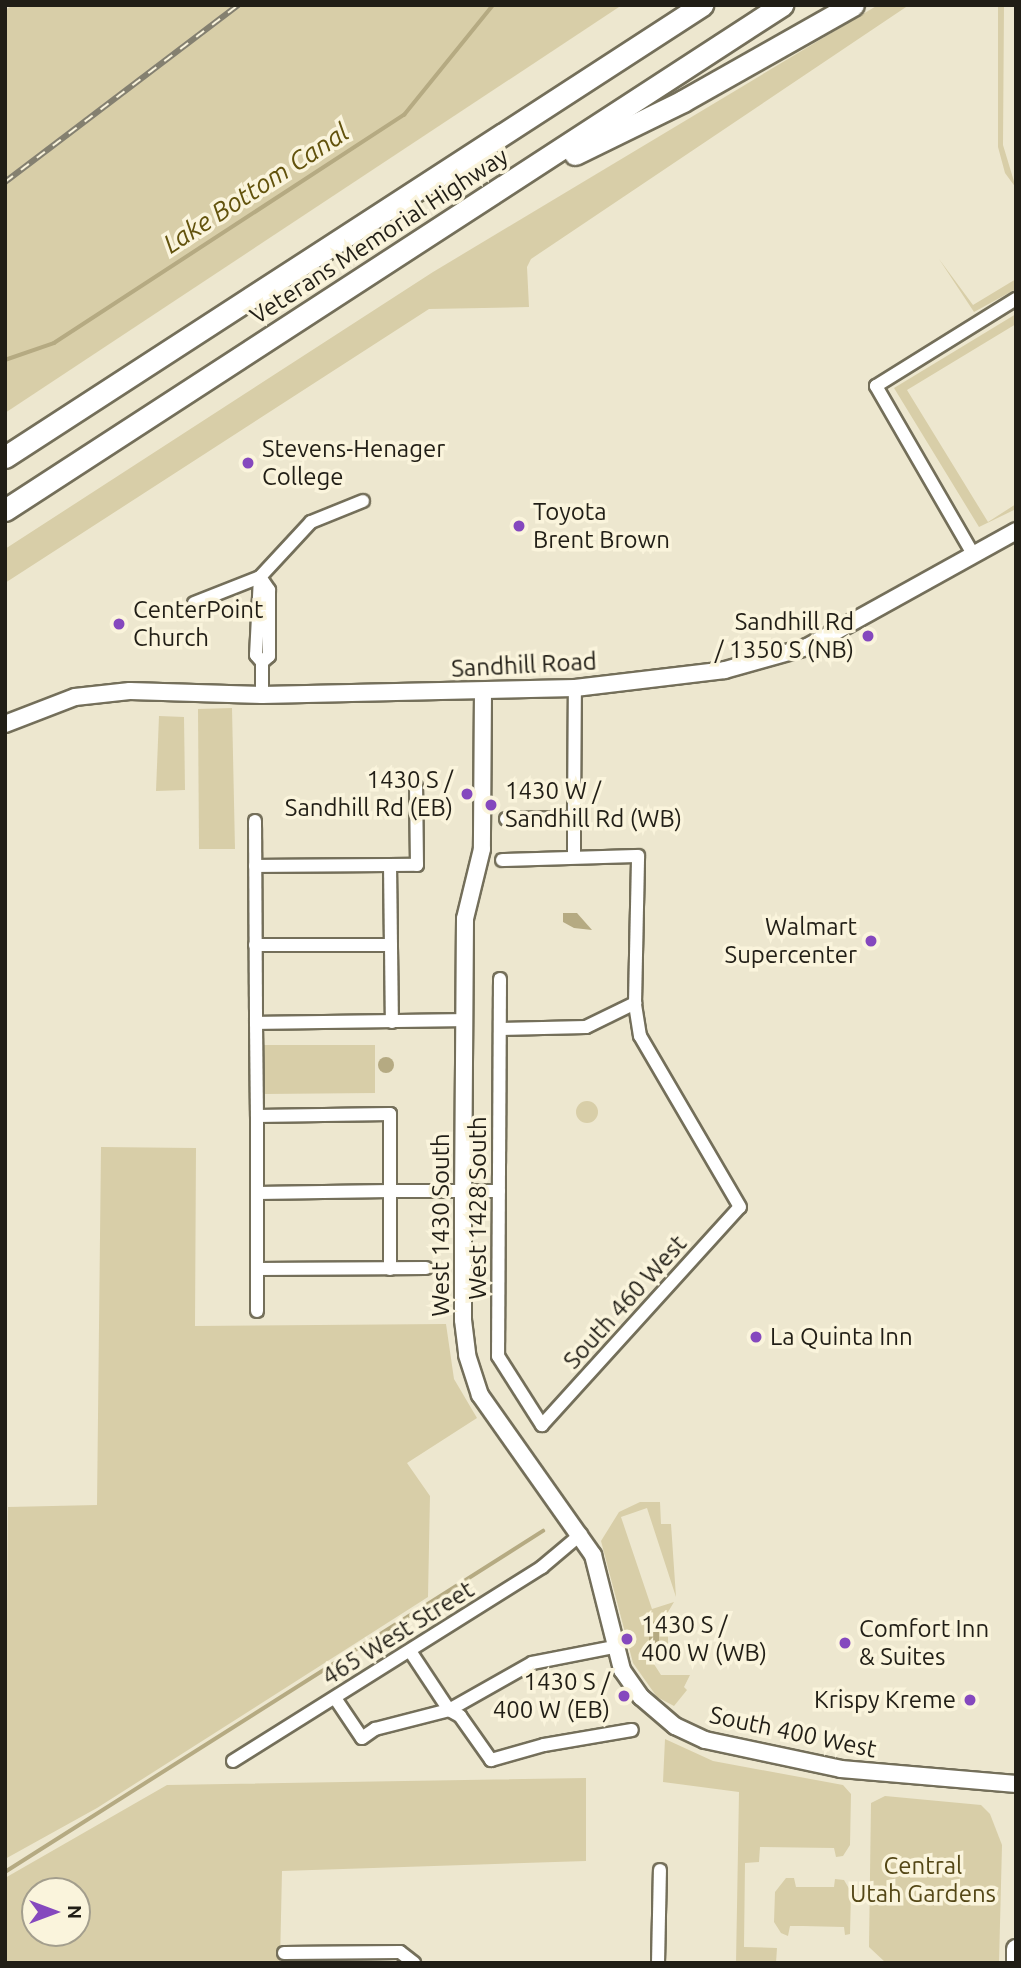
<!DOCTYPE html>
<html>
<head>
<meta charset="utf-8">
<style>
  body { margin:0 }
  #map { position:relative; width:1021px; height:1968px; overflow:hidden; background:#ede7cf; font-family:Ubuntu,sans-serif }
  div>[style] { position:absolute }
  .green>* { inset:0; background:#d8cea8 }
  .round { border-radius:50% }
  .water>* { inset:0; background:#b5aa82 }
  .stream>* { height:3.5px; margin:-1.75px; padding:0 1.75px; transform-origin:1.75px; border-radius:1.75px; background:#b5aa82 }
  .roads { filter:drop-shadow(2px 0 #746f5a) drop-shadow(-2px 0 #746f5a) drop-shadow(0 2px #746f5a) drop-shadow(0 -2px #746f5a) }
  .street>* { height:12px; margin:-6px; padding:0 6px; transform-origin:6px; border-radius:6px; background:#fff }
  .secondary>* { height:16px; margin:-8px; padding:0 8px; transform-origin:8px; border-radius:8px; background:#fff }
  .primary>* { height:18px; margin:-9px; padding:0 9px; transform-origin:9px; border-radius:9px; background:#fff }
  .highway>* { height:21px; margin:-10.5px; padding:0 10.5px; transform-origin:10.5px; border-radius:10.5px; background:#fff }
  .rail>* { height:6px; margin-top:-3px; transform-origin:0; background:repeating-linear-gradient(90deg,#faf4dc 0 10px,#848070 0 20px); box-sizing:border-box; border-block:2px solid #848070 }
  .dots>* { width:19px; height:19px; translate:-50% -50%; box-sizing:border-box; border:4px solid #faf4dc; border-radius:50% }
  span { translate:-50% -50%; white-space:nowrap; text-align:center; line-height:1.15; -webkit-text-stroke:7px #faf4dc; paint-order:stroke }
  .street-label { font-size:24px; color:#211e16 }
  .poi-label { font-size:24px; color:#211e16 }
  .left { translate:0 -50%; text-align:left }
  .right { translate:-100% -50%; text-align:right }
  .park-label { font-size:24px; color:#544716 }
  .water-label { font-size:26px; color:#62520c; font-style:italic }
  .frame { position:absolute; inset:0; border:7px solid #211e16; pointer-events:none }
  .north { position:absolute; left:21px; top:1877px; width:70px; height:70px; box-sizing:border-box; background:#faf4dc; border:2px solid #a39e8d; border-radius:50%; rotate:90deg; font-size:19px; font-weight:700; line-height:28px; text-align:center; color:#211e16 }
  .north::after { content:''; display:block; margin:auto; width:24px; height:32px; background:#8548be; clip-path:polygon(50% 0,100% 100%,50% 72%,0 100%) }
</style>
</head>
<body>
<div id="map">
  <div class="green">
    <div style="clip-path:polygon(13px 5px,622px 5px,5px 413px,5px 10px)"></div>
    <div style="clip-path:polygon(878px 5px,909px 5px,531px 259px,527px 267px,529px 307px,429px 309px,5px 583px,5px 549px,433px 272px)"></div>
    <div style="clip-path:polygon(998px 5px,1004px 5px,1003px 145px,1016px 188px,1005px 173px,998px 147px)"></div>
    <div style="clip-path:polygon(939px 259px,973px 305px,1016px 279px,1016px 289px,974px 312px)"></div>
    <div style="clip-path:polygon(1016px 314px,1016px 324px,907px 390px,988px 522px,1016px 504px,1016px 509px,979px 527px,894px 388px)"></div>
    <div style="clip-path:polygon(232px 708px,235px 849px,199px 849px,198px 709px)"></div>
    <div style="clip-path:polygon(159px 716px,184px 717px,185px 790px,156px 791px)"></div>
    <div style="clip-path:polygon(264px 1045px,375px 1045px,375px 1093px,264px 1094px)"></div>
    <div class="round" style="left:576px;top:1101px;width:22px;height:22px"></div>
    <div style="clip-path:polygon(101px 1147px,196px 1148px,195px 1326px,446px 1324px,454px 1379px,477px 1418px,407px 1463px,430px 1496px,428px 1597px,97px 1808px,5px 1859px,8px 1507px,97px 1505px)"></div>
    <div style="clip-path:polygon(640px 1502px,660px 1502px,661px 1524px,671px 1524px,676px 1597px,647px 1508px,621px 1517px,652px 1609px,674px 1602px,668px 1612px,668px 1648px,657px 1648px,657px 1660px,652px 1661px,661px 1675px,690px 1675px,684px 1687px,687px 1690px,674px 1706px,657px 1697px,633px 1663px,601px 1541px,619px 1512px)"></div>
    <div style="clip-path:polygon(665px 1739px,713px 1761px,843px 1785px,851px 1794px,850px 1845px,843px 1856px,836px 1857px,834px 1848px,760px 1847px,759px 1862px,745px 1863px,744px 1947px,777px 1948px,776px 1963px,736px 1963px,739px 1792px,663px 1782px)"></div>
    <div style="clip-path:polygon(evenodd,586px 1778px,586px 1861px,282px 1871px,280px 1963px,5px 1963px,5px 1878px,167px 1785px,586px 1778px,35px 1891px,77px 1891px,77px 1933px,35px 1933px,35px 1891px)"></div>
    <div style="clip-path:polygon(885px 1796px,981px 1805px,990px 1814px,1002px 1845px,999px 1963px,886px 1963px,869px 1947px,871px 1803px)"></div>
    <div style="clip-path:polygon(786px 1878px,794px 1878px,796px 1887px,834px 1887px,835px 1879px,844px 1880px,851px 1892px,850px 1934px,845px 1935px,844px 1927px,803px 1926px,790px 1926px,788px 1936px,781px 1933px,774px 1922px,775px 1892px)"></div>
  </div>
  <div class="water">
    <div style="clip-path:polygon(563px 913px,577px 913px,592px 930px,574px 928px,563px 922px)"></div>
    <div class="round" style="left:378px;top:1057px;width:16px;height:16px"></div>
    <div style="clip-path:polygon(659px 1621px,659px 1644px,649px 1644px,649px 1622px)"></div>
  </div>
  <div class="stream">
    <div style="left:5px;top:360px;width:52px;rotate:-19.1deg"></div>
    <div style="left:54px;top:343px;width:418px;rotate:-33.1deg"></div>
    <div style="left:404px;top:115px;width:141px;rotate:-51deg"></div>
    <div style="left:5px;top:1872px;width:637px;rotate:-32.37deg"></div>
  </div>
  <div class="roads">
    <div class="street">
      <div style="left:973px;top:554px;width:194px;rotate:-120deg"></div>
      <div style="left:876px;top:386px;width:165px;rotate:-31.9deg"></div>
      <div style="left:260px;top:577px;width:78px;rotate:92.9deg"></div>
      <div style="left:256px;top:655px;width:9px;rotate:49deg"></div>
      <div style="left:262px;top:662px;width:33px;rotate:90deg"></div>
      <div style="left:260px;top:577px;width:16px;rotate:55deg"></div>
      <div style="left:269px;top:590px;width:66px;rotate:90deg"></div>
      <div style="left:269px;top:656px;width:9px;rotate:139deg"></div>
      <div style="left:194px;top:603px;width:71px;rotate:-21.5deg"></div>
      <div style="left:260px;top:577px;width:75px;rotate:-47.2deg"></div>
      <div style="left:311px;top:522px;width:56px;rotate:-22deg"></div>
      <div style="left:574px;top:818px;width:130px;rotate:-89.6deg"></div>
      <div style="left:506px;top:819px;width:68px;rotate:-0.8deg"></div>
      <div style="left:574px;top:818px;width:39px;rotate:90deg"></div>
      <div style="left:255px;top:821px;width:202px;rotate:89.7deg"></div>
      <div style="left:256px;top:1023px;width:208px;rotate:-0.8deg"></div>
      <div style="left:390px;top:865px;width:157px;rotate:89.3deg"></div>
      <div style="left:255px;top:866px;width:162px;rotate:-0.4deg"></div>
      <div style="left:417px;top:865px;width:79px;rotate:-90.7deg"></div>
      <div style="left:255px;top:945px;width:136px"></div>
      <div style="left:500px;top:979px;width:377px;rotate:90.3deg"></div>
      <div style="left:498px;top:1356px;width:82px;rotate:57.5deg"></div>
      <div style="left:542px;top:1425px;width:294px;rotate:-47.8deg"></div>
      <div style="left:740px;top:1207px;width:198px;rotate:-120.3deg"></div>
      <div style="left:640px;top:1036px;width:33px;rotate:-99deg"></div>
      <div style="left:635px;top:1003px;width:147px;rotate:-88.8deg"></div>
      <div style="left:638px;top:856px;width:136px;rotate:178.3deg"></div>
      <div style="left:256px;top:1023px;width:93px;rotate:89.4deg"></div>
      <div style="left:500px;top:1029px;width:86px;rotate:-1.3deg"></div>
      <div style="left:586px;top:1027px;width:55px;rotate:-26.1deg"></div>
      <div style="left:257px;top:1193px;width:133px;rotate:-0.9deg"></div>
      <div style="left:390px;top:1191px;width:78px;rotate:90deg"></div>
      <div style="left:257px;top:1269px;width:169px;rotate:-0.3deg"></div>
      <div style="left:257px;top:1311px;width:195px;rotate:-90deg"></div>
      <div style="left:257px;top:1116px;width:133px;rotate:-0.9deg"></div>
      <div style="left:390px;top:1114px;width:77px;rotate:90deg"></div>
      <div style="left:390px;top:1191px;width:109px"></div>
      <div style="left:410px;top:1651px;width:71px;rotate:56.5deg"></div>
      <div style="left:449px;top:1710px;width:95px;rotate:-29.5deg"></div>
      <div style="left:532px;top:1663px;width:84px;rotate:-11deg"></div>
      <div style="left:335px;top:1698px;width:48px;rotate:56deg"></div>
      <div style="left:362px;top:1738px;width:16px;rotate:-35deg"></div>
      <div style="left:375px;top:1729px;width:76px;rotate:-14.4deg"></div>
      <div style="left:449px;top:1710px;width:13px;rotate:29deg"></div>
      <div style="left:460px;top:1716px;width:54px;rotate:54.8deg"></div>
      <div style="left:491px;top:1760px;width:55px;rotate:-15.8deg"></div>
      <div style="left:544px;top:1745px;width:89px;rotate:-9.7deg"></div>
      <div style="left:233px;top:1761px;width:365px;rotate:-32.1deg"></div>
      <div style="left:542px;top:1567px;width:51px;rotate:-40.2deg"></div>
      <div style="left:284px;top:1953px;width:116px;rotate:-0.5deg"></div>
      <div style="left:400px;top:1952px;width:18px;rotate:38deg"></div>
      <div style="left:658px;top:1963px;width:93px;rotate:-88.8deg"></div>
    </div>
    <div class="secondary">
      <div style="left:483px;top:691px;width:158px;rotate:90.4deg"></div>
      <div style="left:482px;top:849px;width:72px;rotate:103.7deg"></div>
      <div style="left:465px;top:919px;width:273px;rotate:90.4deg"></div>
      <div style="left:463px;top:1192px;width:128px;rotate:90deg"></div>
      <div style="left:463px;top:1320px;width:35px;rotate:83deg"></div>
      <div style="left:467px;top:1355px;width:42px;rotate:72deg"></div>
      <div style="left:480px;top:1395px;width:196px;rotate:54.8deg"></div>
      <div style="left:593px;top:1555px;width:119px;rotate:75.8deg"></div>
      <div style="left:622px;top:1670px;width:33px;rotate:55deg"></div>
      <div style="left:641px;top:1697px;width:45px;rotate:40.5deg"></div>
      <div style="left:675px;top:1726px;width:33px;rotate:25deg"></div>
      <div style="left:705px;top:1740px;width:139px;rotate:12deg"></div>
      <div style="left:841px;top:1769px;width:176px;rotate:4.9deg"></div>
      <div style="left:5px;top:724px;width:75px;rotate:-21.1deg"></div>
      <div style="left:75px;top:697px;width:55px;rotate:-6.2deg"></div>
      <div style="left:130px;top:691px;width:132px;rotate:1.7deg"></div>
      <div style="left:262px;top:695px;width:313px;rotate:-1.3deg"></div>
      <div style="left:575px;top:688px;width:151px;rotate:-6.8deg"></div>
      <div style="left:725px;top:670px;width:85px;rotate:-15.7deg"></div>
      <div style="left:807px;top:647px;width:239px;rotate:-29deg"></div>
    </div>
    <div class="primary">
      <div style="left:1016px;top:1963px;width:14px;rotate:-90deg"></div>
    </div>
    <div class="highway">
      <div style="left:575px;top:154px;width:120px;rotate:-26.1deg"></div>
      <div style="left:683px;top:101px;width:195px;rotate:-29.5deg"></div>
      <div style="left:5px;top:457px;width:831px;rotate:-32.96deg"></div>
      <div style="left:5px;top:510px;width:927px;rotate:-33.02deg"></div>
    </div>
  </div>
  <div class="rail">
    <div style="left:5px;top:182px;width:293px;rotate:-37.2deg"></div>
  </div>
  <div class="dots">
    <div style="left:248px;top:463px;background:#8548be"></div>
    <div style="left:519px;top:526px;background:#8548be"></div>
    <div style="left:119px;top:624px;background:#8548be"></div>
    <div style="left:868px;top:636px;background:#8548be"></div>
    <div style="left:467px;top:794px;background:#8548be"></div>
    <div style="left:491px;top:805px;background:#8548be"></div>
    <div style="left:871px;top:941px;background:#8548be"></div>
    <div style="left:756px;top:1337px;background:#8548be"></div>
    <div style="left:627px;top:1639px;background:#8548be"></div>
    <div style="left:845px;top:1643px;background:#8548be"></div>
    <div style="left:624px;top:1696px;background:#8548be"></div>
    <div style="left:970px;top:1700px;background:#8548be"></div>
  </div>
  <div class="street-label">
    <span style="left:379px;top:236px;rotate:-33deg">Veterans Memorial Highway</span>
    <span style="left:524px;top:665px;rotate:-3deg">Sandhill Road</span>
    <span style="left:478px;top:1208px;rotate:-90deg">West 1428 South</span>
    <span style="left:441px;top:1225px;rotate:-90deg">West 1430 South</span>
    <span style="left:625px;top:1302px;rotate:-48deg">South 460 West</span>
    <span style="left:398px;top:1633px;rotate:-32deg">465 West Street</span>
    <span style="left:793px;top:1732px;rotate:12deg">South 400 West</span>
  </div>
  <div class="poi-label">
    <span class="left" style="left:262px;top:463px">Stevens-Henager<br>College</span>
    <span class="left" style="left:533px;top:526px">Toyota<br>Brent Brown</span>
    <span class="left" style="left:133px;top:624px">CenterPoint<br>Church</span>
    <span class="right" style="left:854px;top:636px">Sandhill Rd<br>/ 1350 S (NB)</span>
    <span class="right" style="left:453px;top:794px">1430 S /<br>Sandhill Rd (EB)</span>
    <span class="left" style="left:505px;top:805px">1430 W /<br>Sandhill Rd (WB)</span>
    <span class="right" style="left:857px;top:941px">Walmart<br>Supercenter</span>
    <span class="left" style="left:770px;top:1337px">La Quinta Inn</span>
    <span class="left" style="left:641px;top:1639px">1430 S /<br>400 W (WB)</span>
    <span class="left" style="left:859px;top:1643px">Comfort Inn<br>&amp; Suites</span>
    <span class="right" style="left:610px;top:1696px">1430 S /<br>400 W (EB)</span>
    <span class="right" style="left:956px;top:1700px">Krispy Kreme</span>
  </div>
  <div class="park-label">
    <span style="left:923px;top:1880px">Central<br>Utah Gardens</span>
  </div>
  <div class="water-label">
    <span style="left:256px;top:188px;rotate:-33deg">Lake Bottom Canal</span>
  </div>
  <div class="frame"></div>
  <div class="north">N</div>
</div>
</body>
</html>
